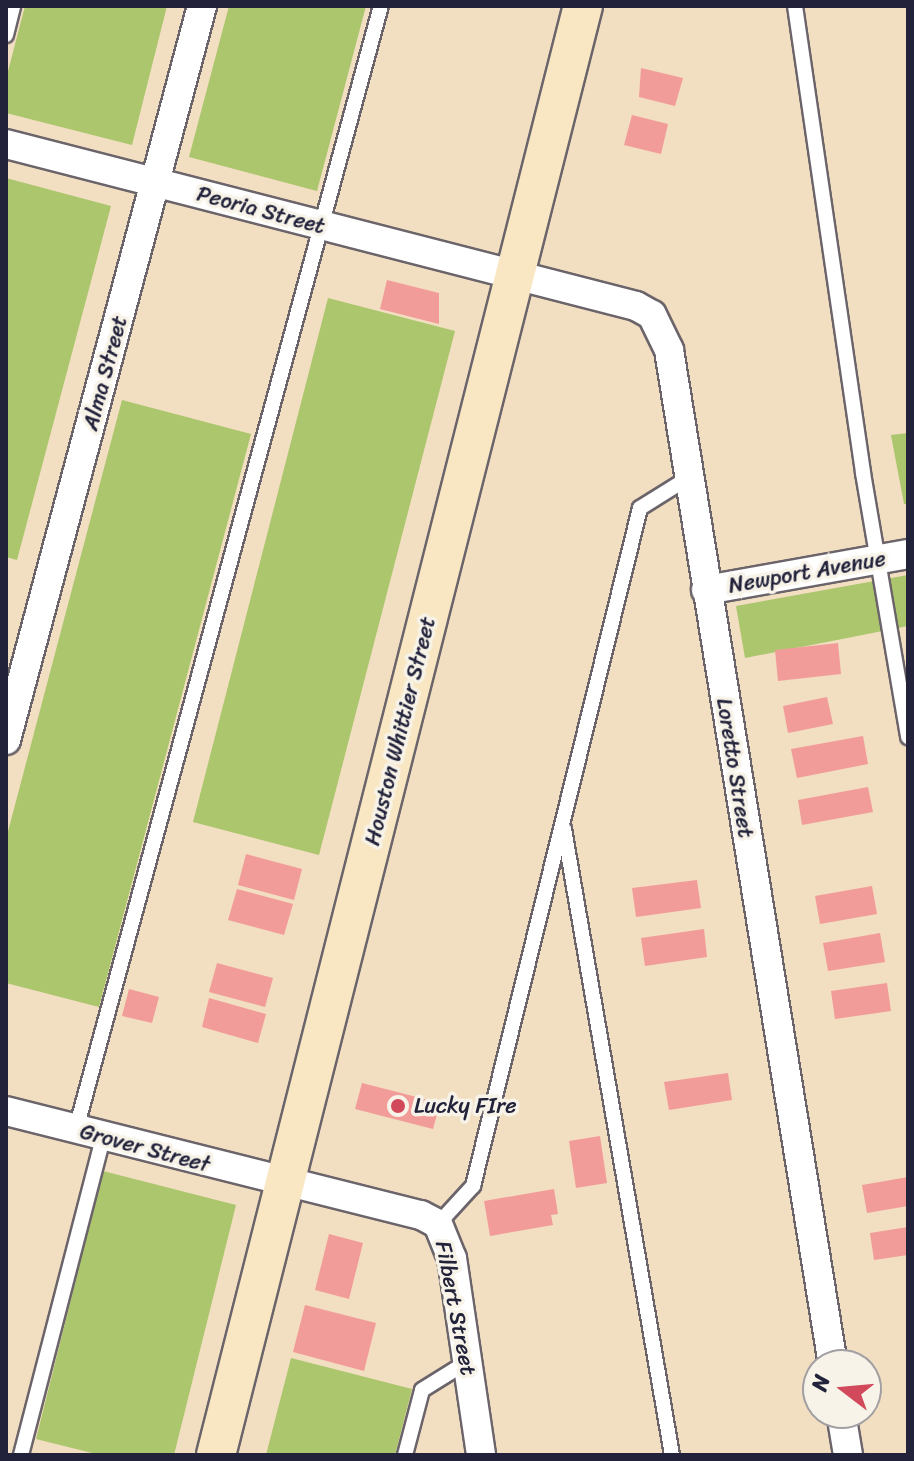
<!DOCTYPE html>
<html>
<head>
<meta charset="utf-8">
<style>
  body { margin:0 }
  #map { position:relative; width:914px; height:1461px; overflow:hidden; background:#f2dec1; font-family:Sriracha,sans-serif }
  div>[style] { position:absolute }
  .green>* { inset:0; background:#abc66c }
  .building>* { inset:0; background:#f29c99 }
  .roads { filter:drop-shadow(2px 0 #6b646a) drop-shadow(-2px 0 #6b646a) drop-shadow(0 2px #6b646a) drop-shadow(0 -2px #6b646a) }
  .lane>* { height:14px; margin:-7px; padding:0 7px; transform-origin:7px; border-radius:7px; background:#fff }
  .street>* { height:28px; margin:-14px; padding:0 14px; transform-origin:14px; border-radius:14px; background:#fff }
  .secondary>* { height:38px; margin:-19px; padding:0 19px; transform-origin:19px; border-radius:19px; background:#f9e7c3 }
  .dots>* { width:22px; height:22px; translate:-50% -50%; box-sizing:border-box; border:4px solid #f7f3e8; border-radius:50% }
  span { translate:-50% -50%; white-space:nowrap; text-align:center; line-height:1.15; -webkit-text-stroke:7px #f7f3e8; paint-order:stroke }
  .street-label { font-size:22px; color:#22223b }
  .poi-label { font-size:22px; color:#22223b }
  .left { translate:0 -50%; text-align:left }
  .frame { position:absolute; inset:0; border:8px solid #22223b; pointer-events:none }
  .north { position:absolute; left:802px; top:1349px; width:80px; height:80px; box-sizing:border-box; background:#f7f3e8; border:2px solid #a29fa3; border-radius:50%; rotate:286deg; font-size:22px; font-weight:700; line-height:32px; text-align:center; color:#22223b }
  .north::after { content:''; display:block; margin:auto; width:28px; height:36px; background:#d1495b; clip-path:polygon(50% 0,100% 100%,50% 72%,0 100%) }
</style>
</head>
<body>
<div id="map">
  <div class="green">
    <div style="clip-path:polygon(25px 6px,167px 6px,132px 145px,6px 113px,6px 79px)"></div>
    <div style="clip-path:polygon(229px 6px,366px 6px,317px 191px,189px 157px)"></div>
    <div style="clip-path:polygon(6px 178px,111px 206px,17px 560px,6px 557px)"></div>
    <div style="clip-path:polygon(328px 298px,455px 331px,319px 855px,193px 822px)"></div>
    <div style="clip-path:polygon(122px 400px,251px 434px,99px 1007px,6px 983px,6px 839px)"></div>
    <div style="clip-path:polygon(908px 433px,908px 504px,904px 504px,891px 435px)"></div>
    <div style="clip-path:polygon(908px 575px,908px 626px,745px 658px,736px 606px)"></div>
    <div style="clip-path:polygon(103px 1171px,236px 1205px,174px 1455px,100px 1455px,36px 1439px)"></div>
    <div style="clip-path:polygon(291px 1358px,412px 1389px,395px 1455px,266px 1455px)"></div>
  </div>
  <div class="building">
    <div style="clip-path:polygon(641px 68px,683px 78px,675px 106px,639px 97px)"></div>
    <div style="clip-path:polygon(632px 115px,668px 124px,661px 154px,624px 145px)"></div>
    <div style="clip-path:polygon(387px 280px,439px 293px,439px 324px,380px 309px)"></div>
    <div style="clip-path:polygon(838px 643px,841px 674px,778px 681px,775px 650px)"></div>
    <div style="clip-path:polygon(827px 697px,833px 724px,788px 733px,783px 706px)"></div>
    <div style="clip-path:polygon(863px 736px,868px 764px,797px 778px,791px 749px)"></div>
    <div style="clip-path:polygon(868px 787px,873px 812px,802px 825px,798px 800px)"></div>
    <div style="clip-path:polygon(246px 854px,302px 869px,294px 900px,238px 885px)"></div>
    <div style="clip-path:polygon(697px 880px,701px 908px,636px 917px,632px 888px)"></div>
    <div style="clip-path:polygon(872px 886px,877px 914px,820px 924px,815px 896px)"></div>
    <div style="clip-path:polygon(237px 889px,293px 904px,284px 935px,228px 920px)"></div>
    <div style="clip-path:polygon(704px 929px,707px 957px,645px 966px,641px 938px)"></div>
    <div style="clip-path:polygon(880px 933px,885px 962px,828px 971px,823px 943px)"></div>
    <div style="clip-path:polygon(217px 963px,273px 978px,265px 1007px,209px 992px)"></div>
    <div style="clip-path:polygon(887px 983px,891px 1011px,835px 1019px,831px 991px)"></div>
    <div style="clip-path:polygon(129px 989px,159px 997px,152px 1023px,122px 1016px)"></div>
    <div style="clip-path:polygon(209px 998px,266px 1014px,258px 1043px,202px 1027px)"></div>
    <div style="clip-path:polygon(728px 1073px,732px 1100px,669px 1110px,664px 1082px)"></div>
    <div style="clip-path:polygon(362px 1083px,440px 1103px,433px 1129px,355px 1109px)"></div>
    <div style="clip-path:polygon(600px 1136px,607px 1183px,576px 1188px,569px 1141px)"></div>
    <div style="clip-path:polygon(908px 1177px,908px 1206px,867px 1213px,862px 1185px)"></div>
    <div style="clip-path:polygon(554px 1189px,558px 1214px,551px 1215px,553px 1225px,490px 1236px,484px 1201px)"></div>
    <div style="clip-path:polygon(908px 1227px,908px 1255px,874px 1260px,870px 1233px)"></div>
    <div style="clip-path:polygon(329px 1234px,363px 1243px,349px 1299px,315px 1290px)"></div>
    <div style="clip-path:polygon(305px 1305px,376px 1323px,364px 1371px,293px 1352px)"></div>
  </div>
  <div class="roads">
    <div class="lane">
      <div style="left:795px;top:6px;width:472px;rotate:81.7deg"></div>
      <div style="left:863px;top:473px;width:268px;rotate:80.3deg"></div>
      <div style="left:6px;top:35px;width:30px;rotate:-76deg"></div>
      <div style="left:564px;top:829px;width:635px;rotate:80.21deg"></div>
      <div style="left:76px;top:1129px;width:1164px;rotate:-74.81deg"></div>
      <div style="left:438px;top:1224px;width:52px;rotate:-47.4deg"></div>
      <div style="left:473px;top:1186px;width:698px;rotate:-76.16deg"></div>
      <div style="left:640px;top:508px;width:57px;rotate:-32deg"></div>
      <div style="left:21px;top:1455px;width:328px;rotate:-75.5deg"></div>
      <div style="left:405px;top:1455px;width:67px;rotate:-75.3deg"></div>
      <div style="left:422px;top:1390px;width:53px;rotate:-31.9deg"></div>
    </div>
    <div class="street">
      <div style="left:6px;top:144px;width:650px;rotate:14.42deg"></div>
      <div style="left:636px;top:306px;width:18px;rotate:29deg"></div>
      <div style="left:652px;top:315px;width:39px;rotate:64deg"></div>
      <div style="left:669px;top:350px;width:1028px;rotate:80.82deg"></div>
      <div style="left:706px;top:590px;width:205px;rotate:-10.1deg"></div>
      <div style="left:6px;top:740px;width:760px;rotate:-75.05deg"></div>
      <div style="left:6px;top:1111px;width:428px;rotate:14.1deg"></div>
      <div style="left:421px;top:1215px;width:19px;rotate:28deg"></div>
      <div style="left:438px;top:1224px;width:37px;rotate:68deg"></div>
      <div style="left:452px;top:1258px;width:199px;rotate:81.6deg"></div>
      <div style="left:841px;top:1413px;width:43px;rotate:80.5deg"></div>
    </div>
    <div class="secondary">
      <div style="left:216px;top:1455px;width:1495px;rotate:-75.79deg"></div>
    </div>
  </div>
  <div class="dots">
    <div style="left:398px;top:1106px;background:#d1495b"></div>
  </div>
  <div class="street-label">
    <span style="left:261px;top:210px;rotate:15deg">Peoria Street</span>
    <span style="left:105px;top:373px;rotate:-75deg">Alma Street</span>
    <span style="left:807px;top:572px;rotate:-10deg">Newport Avenue</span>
    <span style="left:400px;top:731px;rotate:-76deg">Houston Whittier Street</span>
    <span style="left:735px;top:768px;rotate:81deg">Loretto Street</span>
    <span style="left:145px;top:1148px;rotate:15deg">Grover Street</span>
    <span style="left:456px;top:1308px;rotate:79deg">Filbert Street</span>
  </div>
  <div class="poi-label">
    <span class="left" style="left:414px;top:1106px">Lucky FIre</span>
  </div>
  <div class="frame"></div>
  <div class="north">N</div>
</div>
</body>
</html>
